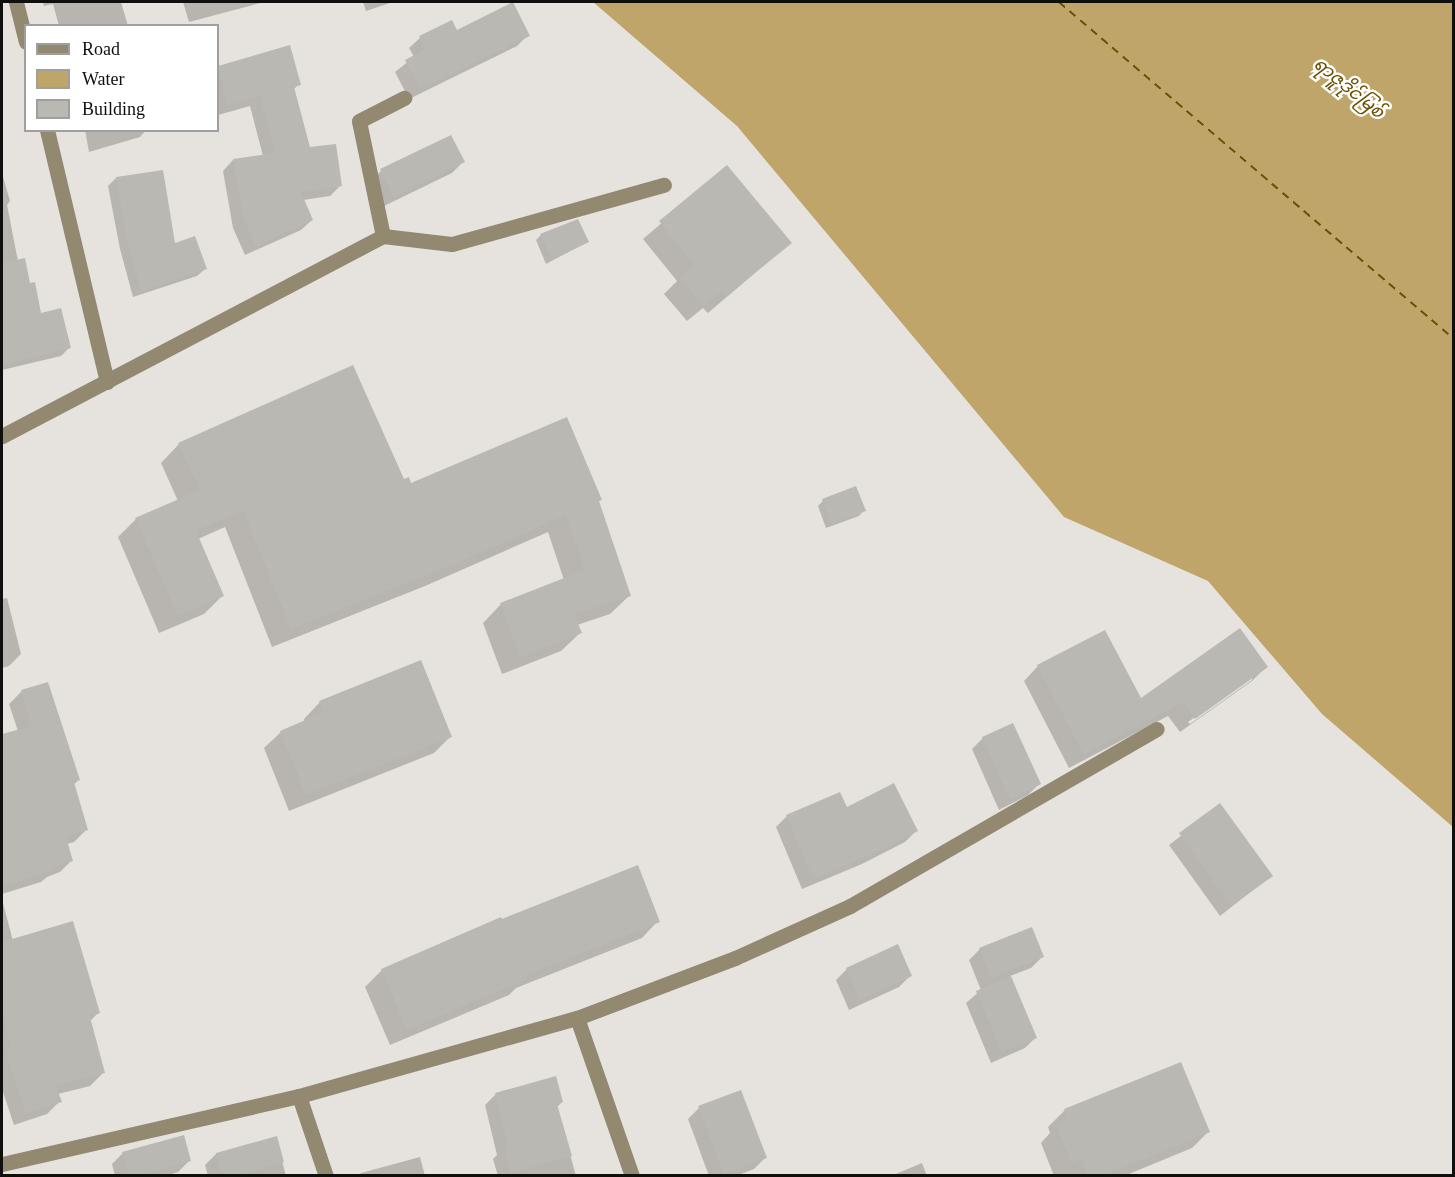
<!DOCTYPE html>
<html>
<head>
<meta charset="utf-8">
<style>
  body { margin:0 }
  #map { position:relative; width:1455px; height:1177px; overflow:hidden; background:#e6e3de; font-family:"Times New Roman","Noto Sans Myanmar",serif }
  div>[style] { position:absolute }
  .water>* { inset:0; background:#bfa56a }
  .shadow>* { inset:0; background:#0003 }
  .ferry>* { height:1.5px; margin-top:-0.75px; transform-origin:0; background:repeating-linear-gradient(90deg,#695001 0 8px,transparent 0 14px) }
  .building>* { inset:0; background:#bab8b3 }
  .minor>* { height:15px; margin:-7.5px; padding:0 7.5px; transform-origin:7.5px; border-radius:7.5px; background:#938870 }
  span { translate:-50% -50%; white-space:nowrap; text-align:center; line-height:1.15; -webkit-text-stroke:5px #fff; paint-order:stroke }
  .water-label { font-size:18px; color:#695001; font-style:italic }
  .frame { position:absolute; inset:0; border:3px solid #0f0f0d; pointer-events:none }
  .legend { position:absolute; left:24px; top:24px; width:195px; height:108px; box-sizing:border-box; background:#fff; border:2px solid #9f9f9e; margin:0; padding:8px 10px; list-style:none; font-size:18px; color:#0f0f0d }
  .legend li { display:flex; align-items:center; gap:12px; height:30px }
  .legend b { width:30px; border:2px solid #9f9f9e }
</style>
</head>
<body>
<div id="map">
  <div class="water">
    <div style="clip-path:polygon(593px 2px,1453px 2px,1453px 827px,1322px 714px,1208px 581px,1064px 517px,737px 126px)"></div>
  </div>
  <div class="shadow">
    <div style="clip-path:polygon(43px 2px,121px 2px,128px 26px,59px 26px,53px 4px,44px 6px)"></div>
    <div style="clip-path:polygon(183px 2px,264px 2px,189px 22px)"></div>
    <div style="clip-path:polygon(363px 2px,393px 2px,366px 11px)"></div>
    <div style="clip-path:polygon(457px 32px,528px 35px,517px 46px,409px 99px,395px 72px,414px 57px,409px 48px,420px 38px)"></div>
    <div style="clip-path:polygon(289px 47px,299px 84px,293px 90px,309px 149px,340px 186px,330px 196px,303px 200px,312px 220px,301px 230px,245px 255px,233px 228px,223px 171px,233px 160px,263px 156px,250px 106px,218px 115px,218px 68px)"></div>
    <div style="clip-path:polygon(85px 130px,146px 130px,140px 137px,89px 152px)"></div>
    <div style="clip-path:polygon(451px 137px,463px 162px,452px 173px,382px 207px,370px 182px,381px 171px)"></div>
    <div style="clip-path:polygon(727px 167px,790px 243px,708px 313px,703px 308px,687px 321px,664px 294px,677px 281px,643px 239px)"></div>
    <div style="clip-path:polygon(2px 173px,10px 201px,7px 205px,18px 261px,40px 315px,69px 348px,61px 356px,2px 370px)"></div>
    <div style="clip-path:polygon(116px 178px,174px 245px,205px 269px,197px 276px,133px 297px,120px 249px,108px 186px)"></div>
    <div style="clip-path:polygon(541px 235px,587px 242px,546px 264px,536px 240px)"></div>
    <div style="clip-path:polygon(179px 444px,403px 481px,410px 485px,598px 502px,629px 596px,610px 614px,577px 625px,580px 633px,561px 651px,502px 674px,483px 623px,501px 604px,564px 580px,548px 532px,425px 586px,272px 647px,225px 527px,198px 539px,222px 596px,204px 614px,159px 633px,118px 537px,136px 519px,178px 501px,161px 463px)"></div>
    <div style="clip-path:polygon(823px 501px,864px 510px,859px 516px,826px 528px,818px 506px)"></div>
    <div style="clip-path:polygon(7px 598px,21px 654px,9px 666px,2px 668px,2px 599px)"></div>
    <div style="clip-path:polygon(evenodd,1038px 666px,1141px 700px,1266px 667px,1252px 681px,1180px 732px,1168px 716px,1069px 768px,1024px 681px,1038px 666px,1252px 677px,1252px 680px,1190px 724px,1188px 722px,1252px 677px)"></div>
    <div style="clip-path:polygon(47px 684px,79px 780px,73px 785px,86px 830px,74px 842px,67px 844px,72px 860px,60px 872px,47px 877px,41px 882px,2px 894px,2px 735px,18px 731px,9px 704px,21px 692px)"></div>
    <div style="clip-path:polygon(320px 702px,450px 737px,434px 753px,289px 811px,264px 748px,281px 732px,305px 722px,304px 719px)"></div>
    <div style="clip-path:polygon(983px 738px,1039px 784px,1028px 795px,999px 810px,972px 749px)"></div>
    <div style="clip-path:polygon(1220px 806px,1271px 876px,1220px 916px,1169px 845px)"></div>
    <div style="clip-path:polygon(787px 816px,916px 831px,905px 842px,862px 864px,802px 889px,776px 827px)"></div>
    <div style="clip-path:polygon(2px 899px,13px 941px,98px 1013px,90px 1021px,103px 1073px,90px 1086px,58px 1094px,60px 1101px,47px 1114px,14px 1125px,2px 1089px)"></div>
    <div style="clip-path:polygon(658px 921px,642px 938px,516px 988px,509px 995px,390px 1045px,365px 987px,382px 970px)"></div>
    <div style="clip-path:polygon(980px 949px,1042px 957px,1031px 968px,1010px 976px,1036px 1037px,1025px 1048px,991px 1063px,966px 1003px,981px 990px,969px 960px)"></div>
    <div style="clip-path:polygon(847px 969px,910px 976px,899px 987px,849px 1010px,836px 980px)"></div>
    <div style="clip-path:polygon(1180px 1064px,1208px 1132px,1192px 1148px,1124px 1176px,1054px 1176px,1041px 1143px,1050px 1133px,1048px 1127px,1064px 1111px)"></div>
    <div style="clip-path:polygon(496px 1094px,562px 1102px,557px 1107px,576px 1176px,498px 1176px,493px 1159px,497px 1155px,485px 1105px)"></div>
    <div style="clip-path:polygon(699px 1108px,765px 1158px,754px 1169px,736px 1176px,709px 1176px,688px 1119px)"></div>
    <div style="clip-path:polygon(276px 1138px,286px 1176px,208px 1176px,205px 1165px,216px 1154px)"></div>
    <div style="clip-path:polygon(123px 1153px,189px 1161px,178px 1172px,165px 1176px,115px 1176px,112px 1164px)"></div>
    <div style="clip-path:polygon(420px 1157px,425px 1176px,358px 1176px,361px 1173px)"></div>
    <div style="clip-path:polygon(922px 1163px,927px 1176px,891px 1176px)"></div>
  </div>
  <div class="ferry">
    <div style="left:1059px;top:2px;width:519px;rotate:40.47deg"></div>
  </div>
  <div class="building">
    <div style="clip-path:polygon(513px 2px,530px 36px,420px 89px,405px 60px,426px 49px,419px 36px,452px 20px,457px 30px)"></div>
    <div style="clip-path:polygon(290px 45px,301px 85px,294px 87px,310px 147px,336px 144px,342px 186px,301px 192px,313px 220px,256px 246px,243px 217px,233px 159px,275px 153px,260px 96px,227px 106px,218px 66px)"></div>
    <div style="clip-path:polygon(451px 135px,465px 162px,393px 197px,380px 169px)"></div>
    <div style="clip-path:polygon(727px 165px,792px 243px,725px 297px,721px 292px,704px 306px,679px 277px,694px 265px,659px 221px)"></div>
    <div style="clip-path:polygon(163px 170px,175px 243px,195px 236px,207px 269px,141px 291px,127px 241px,116px 177px)"></div>
    <div style="clip-path:polygon(578px 219px,589px 242px,552px 260px,540px 234px)"></div>
    <div style="clip-path:polygon(25px 258px,30px 283px,35px 282px,41px 313px,61px 308px,71px 348px,2px 365px,2px 263px)"></div>
    <div style="clip-path:polygon(353px 365px,404px 479px,409px 477px,411px 483px,567px 417px,602px 500px,599px 501px,631px 596px,574px 614px,582px 633px,520px 657px,500px 603px,585px 570px,566px 515px,445px 568px,291px 629px,243px 510px,196px 531px,224px 596px,178px 616px,135px 518px,200px 490px,178px 443px)"></div>
    <div style="clip-path:polygon(856px 486px,866px 511px,831px 524px,822px 499px)"></div>
    <div style="clip-path:polygon(1240px 628px,1268px 667px,1195px 719px,1183px 702px,1084px 755px,1037px 665px,1105px 630px,1141px 698px)"></div>
    <div style="clip-path:polygon(421px 660px,452px 737px,306px 795px,280px 731px,324px 712px,319px 701px)"></div>
    <div style="clip-path:polygon(48px 682px,80px 780px,74px 782px,88px 830px,66px 837px,73px 861px,54px 867px,55px 870px,2px 887px,2px 734px,32px 726px,21px 690px)"></div>
    <div style="clip-path:polygon(1013px 723px,1041px 784px,1010px 800px,982px 737px)"></div>
    <div style="clip-path:polygon(894px 783px,918px 831px,874px 853px,813px 879px,786px 815px,840px 792px,847px 807px)"></div>
    <div style="clip-path:polygon(1220px 803px,1273px 876px,1231px 906px,1179px 833px)"></div>
    <div style="clip-path:polygon(638px 865px,660px 922px,526px 975px,527px 979px,407px 1030px,381px 969px,501px 917px,502px 919px)"></div>
    <div style="clip-path:polygon(73px 921px,100px 1013px,90px 1017px,105px 1073px,56px 1086px,62px 1102px,26px 1113px,5px 1050px,11px 1048px,2px 1010px,2px 942px)"></div>
    <div style="clip-path:polygon(1032px 927px,1044px 957px,991px 978px,979px 948px)"></div>
    <div style="clip-path:polygon(898px 944px,912px 976px,860px 1000px,846px 968px)"></div>
    <div style="clip-path:polygon(1011px 976px,1037px 1038px,1002px 1053px,976px 991px)"></div>
    <div style="clip-path:polygon(1181px 1062px,1210px 1132px,1103px 1176px,1088px 1176px,1081px 1159px,1072px 1163px,1056px 1125px,1068px 1120px,1064px 1109px)"></div>
    <div style="clip-path:polygon(556px 1076px,563px 1102px,557px 1104px,572px 1156px,511px 1173px,504px 1147px,508px 1145px,495px 1093px)"></div>
    <div style="clip-path:polygon(741px 1090px,767px 1158px,724px 1174px,698px 1106px)"></div>
    <div style="clip-path:polygon(184px 1135px,191px 1161px,139px 1176px,129px 1176px,122px 1152px)"></div>
    <div style="clip-path:polygon(277px 1136px,284px 1162px,236px 1176px,222px 1176px,216px 1153px)"></div>
  </div>
  <div class="minor">
    <div style="left:16px;top:2px;width:41px;rotate:76deg"></div>
    <div style="left:47px;top:130px;width:259px;rotate:76.6deg"></div>
    <div style="left:383px;top:236px;width:117px;rotate:-101.8deg"></div>
    <div style="left:359px;top:121px;width:51px;rotate:-27.1deg"></div>
    <div style="left:2px;top:436px;width:430px;rotate:-27.7deg"></div>
    <div style="left:383px;top:236px;width:69px;rotate:6.6deg"></div>
    <div style="left:452px;top:244px;width:220px;rotate:-15.6deg"></div>
    <div style="left:577px;top:1018px;width:167px;rotate:70.8deg"></div>
    <div style="left:299px;top:1096px;width:84px;rotate:71.4deg"></div>
    <div style="left:2px;top:1164px;width:305px;rotate:-12.9deg"></div>
    <div style="left:299px;top:1096px;width:289px;rotate:-15.7deg"></div>
    <div style="left:577px;top:1018px;width:169px;rotate:-20.8deg"></div>
    <div style="left:735px;top:958px;width:126px;rotate:-24.3deg"></div>
    <div style="left:850px;top:906px;width:354px;rotate:-30deg"></div>
  </div>
  <div class="water-label">
    <span style="left:1349px;top:88px;rotate:39deg">ရာဇူဒိုင်မြစ်</span>
  </div>
  <div class="frame"></div>
  <ul class="legend">
  <li><b style="height:8px;background:#938870"></b>Road</li>
  <li><b style="height:16px;background:#bfa56a"></b>Water</li>
  <li><b style="height:16px;background:#bab8b3"></b>Building</li>
  </ul>
</div>
</body>
</html>
